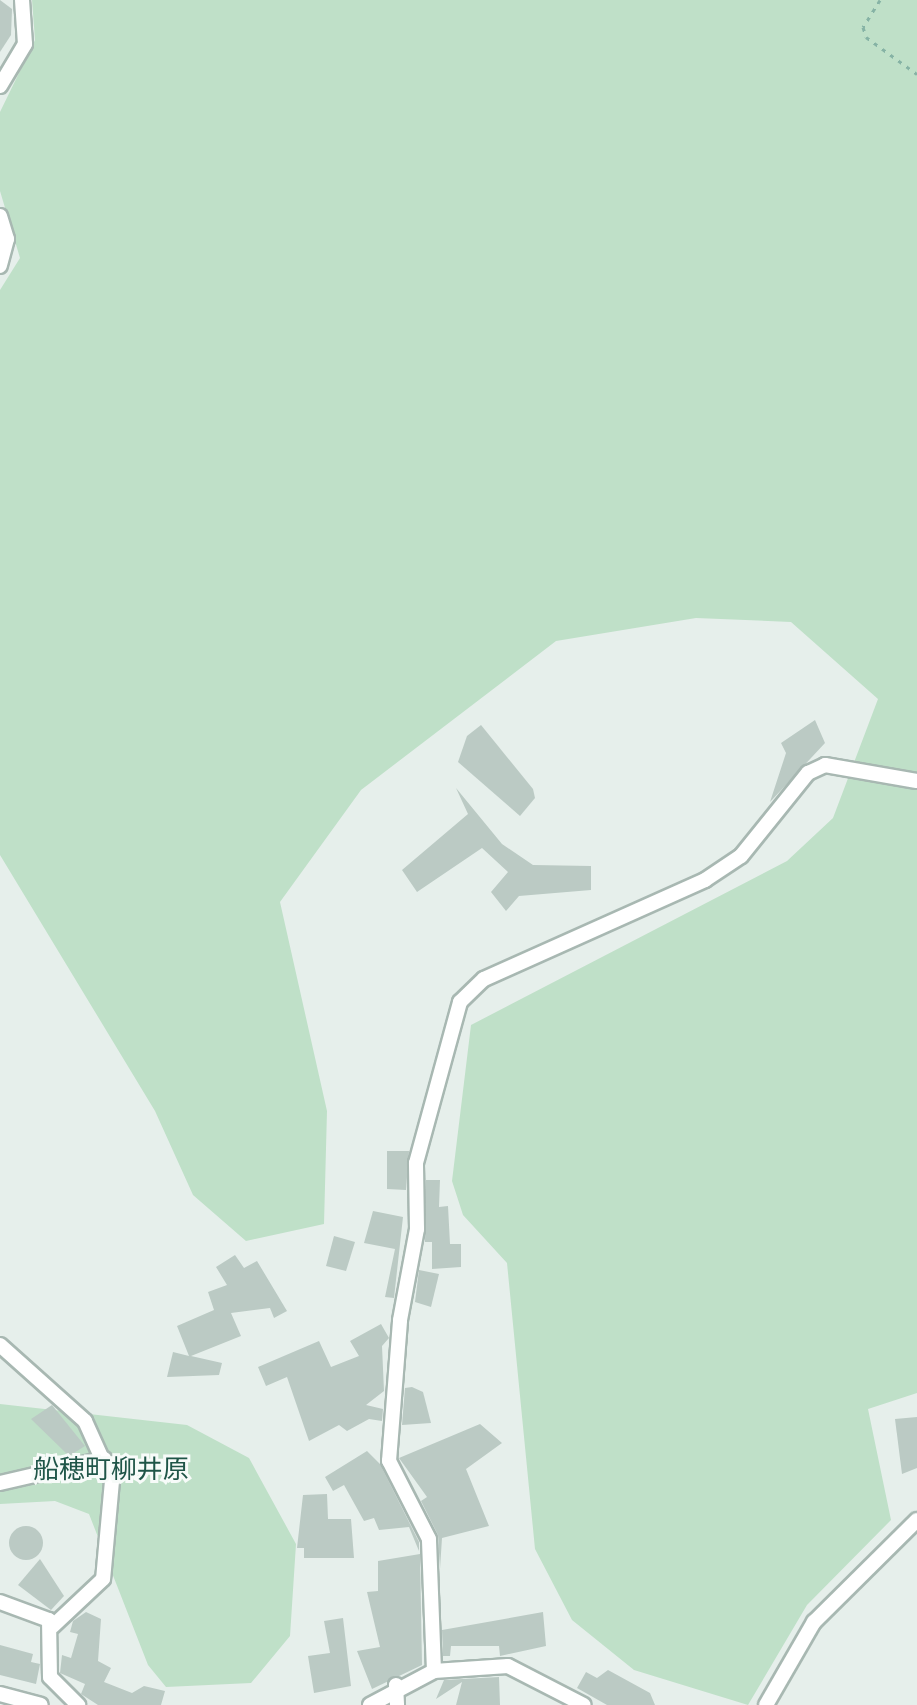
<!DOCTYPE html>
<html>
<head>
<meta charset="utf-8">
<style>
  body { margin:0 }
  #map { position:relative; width:917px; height:1705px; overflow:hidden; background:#e6efeb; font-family:"Archivo Narrow","Noto Sans JP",sans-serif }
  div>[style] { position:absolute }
  .green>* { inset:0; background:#bfe0c8 }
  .building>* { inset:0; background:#bbcac4 }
  .round { border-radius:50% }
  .path>* { height:3px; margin-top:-1.5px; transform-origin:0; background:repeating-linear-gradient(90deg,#86b3a5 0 4px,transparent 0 10px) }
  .roads { filter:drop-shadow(2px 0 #a8b8b2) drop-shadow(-2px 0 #a8b8b2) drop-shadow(0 2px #a8b8b2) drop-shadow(0 -2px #a8b8b2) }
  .minor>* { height:14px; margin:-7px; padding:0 7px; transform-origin:7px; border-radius:7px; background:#fff }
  span { translate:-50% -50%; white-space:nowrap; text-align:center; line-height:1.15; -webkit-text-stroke:6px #f7fbf9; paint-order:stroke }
  .quarter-label { font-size:26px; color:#1f5548 }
</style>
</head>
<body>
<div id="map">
  <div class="green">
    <div style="clip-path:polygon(32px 0,917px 0,917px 1393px,868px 1409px,891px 1520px,807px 1605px,748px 1705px,634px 1670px,572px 1620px,535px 1549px,507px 1263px,463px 1215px,452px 1181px,471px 1025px,787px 861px,833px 818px,878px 699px,791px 622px,696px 618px,556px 641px,361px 790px,280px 902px,327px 1111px,324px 1224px,246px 1241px,193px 1195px,155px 1111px,0 855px,0 290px,20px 258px,0 191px,0 112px,35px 40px)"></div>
    <div style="clip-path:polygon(0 1404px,187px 1425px,249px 1458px,296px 1544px,290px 1636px,251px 1683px,166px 1687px,148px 1665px,89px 1514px,55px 1501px,0 1504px)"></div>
  </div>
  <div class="building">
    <div style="clip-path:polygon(0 0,12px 9px,11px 35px,0 52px)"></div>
    <div style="clip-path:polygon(815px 720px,825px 743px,770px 802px,786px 753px,781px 743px)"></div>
    <div style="clip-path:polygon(481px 725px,533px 789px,535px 798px,520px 816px,458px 762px,467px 736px)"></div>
    <div style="clip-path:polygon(456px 788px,502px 844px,533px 865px,591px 866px,591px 890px,519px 896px,506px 911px,491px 892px,508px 872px,482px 848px,417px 892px,402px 870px,468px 814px)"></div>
    <div style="clip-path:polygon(387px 1151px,409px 1151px,406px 1190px,387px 1189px)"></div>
    <div style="clip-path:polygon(426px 1180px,440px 1180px,439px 1207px,448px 1206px,450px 1244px,461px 1244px,461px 1267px,432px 1269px,432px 1242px,425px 1242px)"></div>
    <div style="clip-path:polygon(373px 1211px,403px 1217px,394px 1298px,385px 1297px,395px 1249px,364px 1243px)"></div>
    <div style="clip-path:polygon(334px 1236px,355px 1242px,346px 1271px,326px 1266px)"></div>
    <div style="clip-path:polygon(235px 1255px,244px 1268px,257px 1261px,287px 1311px,274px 1318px,270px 1308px,231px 1313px,241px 1336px,191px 1356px,222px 1363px,219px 1375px,167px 1377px,173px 1352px,189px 1356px,177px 1326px,214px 1310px,208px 1292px,227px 1285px,216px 1267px)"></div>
    <div style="clip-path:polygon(419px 1270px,439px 1274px,431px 1307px,415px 1302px)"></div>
    <div style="clip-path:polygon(381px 1324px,389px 1338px,382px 1346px,384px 1391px,366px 1405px,383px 1409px,382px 1421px,369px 1419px,347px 1431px,339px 1425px,309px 1441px,287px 1377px,266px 1386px,258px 1367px,319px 1341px,331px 1367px,359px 1356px,350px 1341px)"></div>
    <div style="clip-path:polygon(412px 1387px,423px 1392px,431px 1423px,402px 1425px,405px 1388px)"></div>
    <div style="clip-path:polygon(52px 1405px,85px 1446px,69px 1456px,31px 1419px)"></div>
    <div style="clip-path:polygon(917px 1417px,917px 1468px,902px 1474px,895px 1419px)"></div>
    <div style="clip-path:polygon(480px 1424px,502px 1443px,466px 1469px,489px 1526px,442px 1538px,440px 1569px,438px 1535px,421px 1501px,427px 1497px,399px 1458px)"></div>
    <div style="clip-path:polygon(367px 1451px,380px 1464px,419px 1542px,419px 1551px,409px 1527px,379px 1530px,374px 1518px,364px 1521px,344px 1485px,333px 1491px,325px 1477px)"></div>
    <div style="clip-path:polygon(327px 1494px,328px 1519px,351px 1519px,354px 1558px,304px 1558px,304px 1548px,297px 1548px,303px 1495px)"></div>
    <div class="round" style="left:9px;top:1526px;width:34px;height:34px"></div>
    <div style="clip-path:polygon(420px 1554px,422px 1665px,372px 1689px,357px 1651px,380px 1647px,367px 1592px,378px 1591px,378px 1561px)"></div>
    <div style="clip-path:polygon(40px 1559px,64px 1596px,51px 1610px,18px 1585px)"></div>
    <div style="clip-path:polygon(86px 1612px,101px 1619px,98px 1661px,111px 1668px,104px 1682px,132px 1693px,144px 1686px,165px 1691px,161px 1705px,98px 1705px,81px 1694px,85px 1684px,60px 1673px,62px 1655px,71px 1658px,78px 1634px,70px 1632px,73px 1621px)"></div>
    <div style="clip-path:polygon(543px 1612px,546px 1646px,500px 1656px,499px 1646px,451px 1646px,450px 1656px,443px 1656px,442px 1630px)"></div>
    <div style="clip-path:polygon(343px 1618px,351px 1686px,314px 1693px,308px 1656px,330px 1653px,324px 1621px)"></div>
    <div style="clip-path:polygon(0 1645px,33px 1654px,31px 1662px,40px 1664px,36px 1684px,0 1675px)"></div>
    <div style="clip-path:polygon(608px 1670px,650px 1693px,655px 1705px,607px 1705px,577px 1688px,586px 1672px,597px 1678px)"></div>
    <div style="clip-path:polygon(499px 1677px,500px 1705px,456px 1705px,462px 1682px,436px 1699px,444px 1680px)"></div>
  </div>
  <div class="path">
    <div style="left:880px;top:0;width:32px;rotate:122deg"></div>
    <div style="left:863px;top:27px;width:10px;rotate:73deg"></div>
    <div style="left:866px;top:37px;width:63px;rotate:36deg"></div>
  </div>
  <div class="roads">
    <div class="minor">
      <div style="left:0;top:86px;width:49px;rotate:-59.2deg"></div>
      <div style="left:25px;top:44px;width:44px;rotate:-93.9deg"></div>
      <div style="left:0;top:216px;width:24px;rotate:73deg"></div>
      <div style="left:7px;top:239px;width:28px;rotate:105deg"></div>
      <div style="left:0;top:1345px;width:114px;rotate:41.8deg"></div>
      <div style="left:85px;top:1421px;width:66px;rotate:65.8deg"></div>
      <div style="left:112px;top:1481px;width:98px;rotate:95.2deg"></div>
      <div style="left:103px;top:1579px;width:69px;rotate:136.8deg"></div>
      <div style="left:0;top:1483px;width:107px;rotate:-13deg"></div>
      <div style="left:0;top:1602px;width:52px;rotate:20.2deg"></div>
      <div style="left:49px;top:1620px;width:57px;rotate:89deg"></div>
      <div style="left:50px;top:1677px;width:40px;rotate:45deg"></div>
      <div style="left:434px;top:1671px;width:132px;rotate:-92.2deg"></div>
      <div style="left:429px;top:1539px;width:88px;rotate:-117.1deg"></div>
      <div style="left:389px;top:1461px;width:141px;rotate:-85.5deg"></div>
      <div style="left:400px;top:1320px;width:93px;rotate:-79.4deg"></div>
      <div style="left:417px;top:1229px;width:66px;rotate:-90.9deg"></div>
      <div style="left:416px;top:1163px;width:167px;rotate:-74.7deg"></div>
      <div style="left:460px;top:1002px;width:33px;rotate:-44deg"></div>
      <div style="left:484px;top:979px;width:242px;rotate:-24.1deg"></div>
      <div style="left:705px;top:880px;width:43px;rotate:-33.7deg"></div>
      <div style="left:741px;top:856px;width:107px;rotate:-51.1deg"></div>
      <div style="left:808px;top:773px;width:19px;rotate:-25deg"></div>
      <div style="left:825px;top:765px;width:93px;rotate:9.9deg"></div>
      <div style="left:396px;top:1685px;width:20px;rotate:87deg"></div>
      <div style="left:0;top:1694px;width:42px;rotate:15deg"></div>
      <div style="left:370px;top:1705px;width:72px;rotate:-28deg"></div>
      <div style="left:434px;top:1671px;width:74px;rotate:-3.9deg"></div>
      <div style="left:508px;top:1666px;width:85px;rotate:27.2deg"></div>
      <div style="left:766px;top:1705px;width:96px;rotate:-60deg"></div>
      <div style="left:814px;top:1622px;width:145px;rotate:-44.7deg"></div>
    </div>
  </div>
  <div class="quarter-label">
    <span style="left:111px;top:1469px">船穂町柳井原</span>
  </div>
</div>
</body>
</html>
